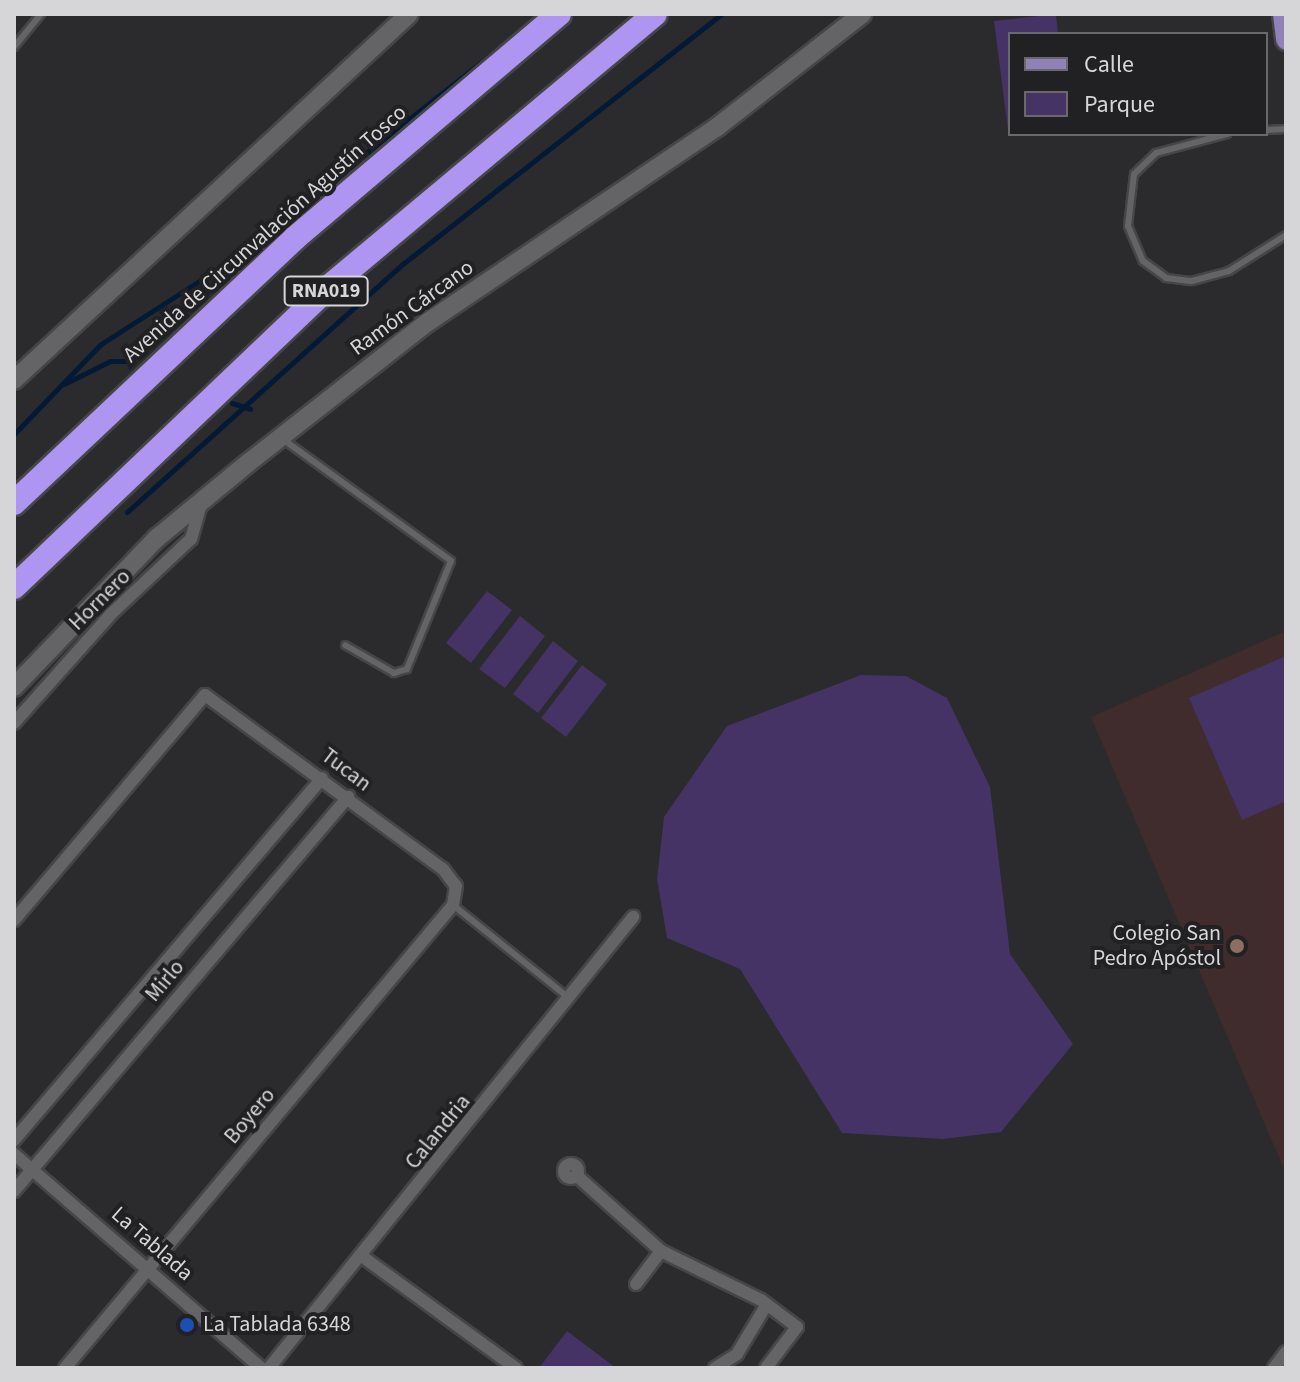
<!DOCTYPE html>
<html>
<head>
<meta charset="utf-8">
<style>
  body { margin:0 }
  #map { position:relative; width:1300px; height:1382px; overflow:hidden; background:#2b2a2d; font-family:"Source Sans 3",sans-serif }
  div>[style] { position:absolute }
  .education>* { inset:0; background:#402c2c }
  .green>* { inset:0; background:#443364 }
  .stream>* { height:5px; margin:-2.5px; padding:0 2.5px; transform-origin:2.5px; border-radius:2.5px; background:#031a36 }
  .roads { filter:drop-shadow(2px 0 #464547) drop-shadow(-2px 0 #464547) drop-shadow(0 2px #464547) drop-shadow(0 -2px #464547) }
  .service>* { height:6px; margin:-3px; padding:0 3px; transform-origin:3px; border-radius:3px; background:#646467 }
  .minor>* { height:12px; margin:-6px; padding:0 6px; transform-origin:6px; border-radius:6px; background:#646467 }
  .minor>.ring { margin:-6px; padding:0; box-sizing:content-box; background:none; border:12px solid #646467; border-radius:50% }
  .secondary>* { height:18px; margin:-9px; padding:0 9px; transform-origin:9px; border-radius:9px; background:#646467 }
  .primary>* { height:20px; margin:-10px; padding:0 10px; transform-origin:10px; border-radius:10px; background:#9081ba }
  .motorway>* { height:24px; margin:-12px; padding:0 12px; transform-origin:12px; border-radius:12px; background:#ae95f2 }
  .dots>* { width:22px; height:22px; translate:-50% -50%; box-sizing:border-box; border:4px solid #212023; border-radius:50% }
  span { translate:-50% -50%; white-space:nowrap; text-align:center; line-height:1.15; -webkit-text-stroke:8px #212023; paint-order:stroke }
  .shield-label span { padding:2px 6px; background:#212023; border:2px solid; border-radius:6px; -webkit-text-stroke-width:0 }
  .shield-label { font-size:20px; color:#d6d5d7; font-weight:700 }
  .street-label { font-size:22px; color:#d6d5d7 }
  .poi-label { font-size:22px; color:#d6d5d7 }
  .right { translate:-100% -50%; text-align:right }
  .left { translate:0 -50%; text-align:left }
  .frame { position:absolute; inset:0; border:16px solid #d6d5d7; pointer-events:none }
  .legend { position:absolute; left:1008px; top:32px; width:260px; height:104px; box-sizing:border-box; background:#212023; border:2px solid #69686b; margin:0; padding:10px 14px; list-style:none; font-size:24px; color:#d6d5d7 }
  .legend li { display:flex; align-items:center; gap:16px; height:40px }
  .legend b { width:40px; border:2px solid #69686b }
</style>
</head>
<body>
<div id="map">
  <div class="education">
    <div style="clip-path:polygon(1286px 631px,1286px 1174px,1091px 717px)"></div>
  </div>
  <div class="green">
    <div style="clip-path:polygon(1056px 14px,1058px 34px,1010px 34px,1008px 130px,994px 21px)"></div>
    <div style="clip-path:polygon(487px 591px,512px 610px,471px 663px,446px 643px)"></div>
    <div style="clip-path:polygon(520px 616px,545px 636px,505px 688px,479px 669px)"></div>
    <div style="clip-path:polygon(553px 641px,578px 661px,538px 713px,513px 694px)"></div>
    <div style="clip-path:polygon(1286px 656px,1286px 801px,1242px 820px,1189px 698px)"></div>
    <div style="clip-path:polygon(582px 665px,607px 684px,566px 737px,541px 718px)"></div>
    <div style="clip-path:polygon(861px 675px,906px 676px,947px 698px,990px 787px,1010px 954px,1073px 1044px,1001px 1132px,943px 1139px,842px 1133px,740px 969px,667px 938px,657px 879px,664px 817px,727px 726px)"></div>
    <div style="clip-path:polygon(567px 1331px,616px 1368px,539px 1368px)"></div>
  </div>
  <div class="stream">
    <div style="left:64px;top:384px;width:51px;rotate:-26.6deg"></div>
    <div style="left:110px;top:361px;width:17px"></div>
    <div style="left:232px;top:403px;width:19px;rotate:18deg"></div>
    <div style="left:14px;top:434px;width:125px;rotate:-46deg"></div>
    <div style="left:101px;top:344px;width:143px;rotate:-32.7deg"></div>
    <div style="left:221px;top:267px;width:383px;rotate:-38.2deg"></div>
    <div style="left:127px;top:512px;width:372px;rotate:-42deg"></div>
    <div style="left:404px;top:263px;width:403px;rotate:-38.1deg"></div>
  </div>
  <div class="roads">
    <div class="service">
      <div style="left:14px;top:47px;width:43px;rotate:-50.7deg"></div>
      <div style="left:1266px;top:130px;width:20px;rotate:-3deg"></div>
      <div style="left:1227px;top:134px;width:73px;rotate:165deg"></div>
      <div style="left:1156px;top:153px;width:30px;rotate:136deg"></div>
      <div style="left:1134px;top:174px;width:52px;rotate:96.6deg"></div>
      <div style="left:1128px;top:226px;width:38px;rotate:67deg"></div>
      <div style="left:1143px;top:261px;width:29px;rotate:36deg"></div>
      <div style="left:1166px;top:278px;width:26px;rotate:7deg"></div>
      <div style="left:1192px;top:281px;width:38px;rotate:-15deg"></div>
      <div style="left:1229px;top:271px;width:67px;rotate:-32.3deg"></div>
      <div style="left:284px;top:440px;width:206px;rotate:35.9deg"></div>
      <div style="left:451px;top:561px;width:117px;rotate:112.2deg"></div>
      <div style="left:407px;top:669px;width:14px;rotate:163deg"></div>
      <div style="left:394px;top:673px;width:56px;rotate:-150.3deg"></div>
      <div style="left:453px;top:905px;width:149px;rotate:38.7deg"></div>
    </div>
    <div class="minor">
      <div style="left:14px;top:723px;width:146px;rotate:-48.3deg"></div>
      <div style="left:111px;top:614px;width:110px;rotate:-43.2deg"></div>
      <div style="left:191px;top:539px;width:40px;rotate:-74deg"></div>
      <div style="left:14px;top:920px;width:295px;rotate:-49.7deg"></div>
      <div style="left:205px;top:695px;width:295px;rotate:36.2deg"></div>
      <div style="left:443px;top:869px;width:21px;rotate:53deg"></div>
      <div style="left:456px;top:886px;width:19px;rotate:99deg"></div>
      <div style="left:453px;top:905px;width:604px;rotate:129.96deg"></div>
      <div style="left:14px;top:1140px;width:475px;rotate:-49.6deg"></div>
      <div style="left:14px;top:1154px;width:327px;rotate:40.9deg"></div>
      <div class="ring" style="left:564px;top:1164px;width:2px;height:2px"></div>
      <div style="left:576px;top:1175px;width:114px;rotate:41.8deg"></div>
      <div style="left:661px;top:1251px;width:111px;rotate:26.1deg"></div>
      <div style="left:761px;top:1300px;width:45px;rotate:36.9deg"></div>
      <div style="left:797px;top:1327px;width:51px;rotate:127.1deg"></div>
      <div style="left:14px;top:1191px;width:517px;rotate:-49.71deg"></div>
      <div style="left:363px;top:1257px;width:189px;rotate:36deg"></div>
      <div style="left:636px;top:1284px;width:41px;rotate:-52.9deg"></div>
      <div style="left:269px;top:1368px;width:580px;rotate:-51.09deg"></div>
      <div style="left:715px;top:1368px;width:26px;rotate:-32deg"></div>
      <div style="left:737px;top:1354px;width:58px;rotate:-59deg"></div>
      <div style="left:1274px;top:1368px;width:20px;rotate:-53deg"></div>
    </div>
    <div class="secondary">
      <div style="left:14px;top:380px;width:538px;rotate:-42.82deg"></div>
      <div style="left:14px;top:687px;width:207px;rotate:-46.2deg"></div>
      <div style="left:157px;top:538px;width:118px;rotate:-39.5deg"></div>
      <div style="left:248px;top:463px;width:229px;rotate:-38.1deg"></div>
      <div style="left:428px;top:322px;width:349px;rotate:-34deg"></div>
      <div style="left:717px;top:127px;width:184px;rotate:-37.9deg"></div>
    </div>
    <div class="primary">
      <div style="left:1283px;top:14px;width:26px;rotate:83deg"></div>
    </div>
    <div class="motorway">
      <div style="left:14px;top:503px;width:386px;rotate:-43.3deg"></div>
      <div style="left:295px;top:238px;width:346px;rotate:-40.3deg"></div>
      <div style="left:14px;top:587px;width:438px;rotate:-43.6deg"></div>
      <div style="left:331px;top:285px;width:422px;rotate:-39.9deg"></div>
    </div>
  </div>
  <div class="dots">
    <div style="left:1237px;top:946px;background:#8d6e63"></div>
    <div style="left:187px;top:1325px;background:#1a4fb4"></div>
  </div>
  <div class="shield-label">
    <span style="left:326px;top:291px">RNA019</span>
  </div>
  <div class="street-label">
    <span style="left:265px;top:234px;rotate:-42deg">Avenida de Circunvalación Agustín Tosco</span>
    <span style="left:412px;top:308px;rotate:-36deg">Ramón Cárcano</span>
    <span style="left:100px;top:600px;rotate:-45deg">Hornero</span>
    <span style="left:346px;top:770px;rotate:37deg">Tucan</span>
    <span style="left:165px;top:981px;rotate:-50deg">Mirlo</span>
    <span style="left:250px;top:1116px;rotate:-50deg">Boyero</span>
    <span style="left:438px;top:1132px;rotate:-51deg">Calandria</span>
    <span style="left:152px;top:1244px;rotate:41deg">La Tablada</span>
  </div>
  <div class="poi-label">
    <span class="right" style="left:1221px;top:946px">Colegio San<br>Pedro Apóstol</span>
    <span class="left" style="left:203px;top:1325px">La Tablada 6348</span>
  </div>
  <div class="frame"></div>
  <ul class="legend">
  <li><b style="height:10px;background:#9081ba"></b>Calle</li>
  <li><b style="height:22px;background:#443364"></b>Parque</li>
  </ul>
</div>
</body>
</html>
